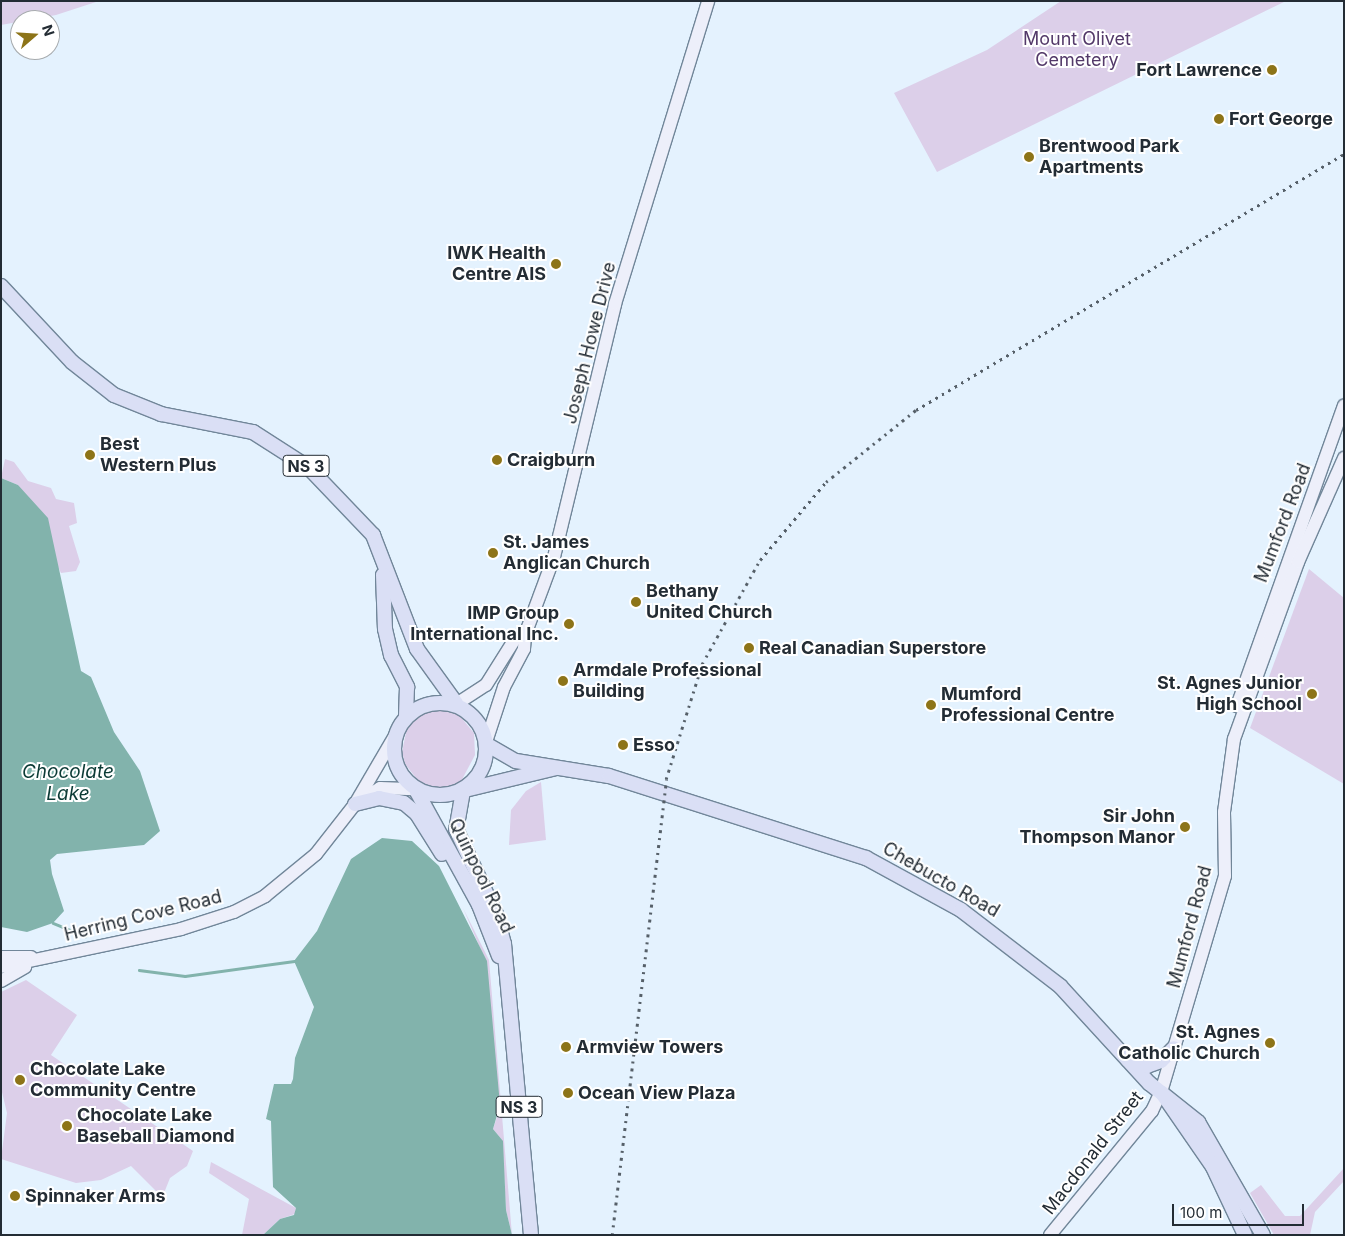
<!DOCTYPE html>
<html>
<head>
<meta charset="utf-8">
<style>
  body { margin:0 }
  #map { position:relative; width:1345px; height:1236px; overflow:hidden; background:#e4f2fe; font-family:Inter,sans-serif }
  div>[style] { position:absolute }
  .green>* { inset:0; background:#dccfe9 }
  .water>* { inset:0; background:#82b3ac }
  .stream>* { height:2.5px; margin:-1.25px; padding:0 1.25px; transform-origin:1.25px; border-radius:1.25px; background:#82b3ac }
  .roads { filter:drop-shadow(1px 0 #718699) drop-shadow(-1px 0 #718699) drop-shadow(0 1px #718699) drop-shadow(0 -1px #718699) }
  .secondary>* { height:12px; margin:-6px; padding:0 6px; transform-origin:6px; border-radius:6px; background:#edeffa }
  .primary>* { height:14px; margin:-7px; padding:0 7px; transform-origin:7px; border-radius:7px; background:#dadff5 }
  .primary>.ring { margin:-7px; padding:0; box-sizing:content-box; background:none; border:14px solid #dadff5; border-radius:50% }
  .rail>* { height:2.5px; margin-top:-1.25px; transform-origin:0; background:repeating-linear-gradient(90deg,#555f68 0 2.5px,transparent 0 7.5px) }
  .dots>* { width:14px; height:14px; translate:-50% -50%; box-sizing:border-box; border:2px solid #fff; border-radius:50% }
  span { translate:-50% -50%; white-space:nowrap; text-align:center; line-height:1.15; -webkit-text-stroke:4px #fff; paint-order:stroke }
  .shield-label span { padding:1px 4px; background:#fff; border:1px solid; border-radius:4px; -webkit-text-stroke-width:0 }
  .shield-label { font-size:16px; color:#232c34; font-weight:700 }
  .park-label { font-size:18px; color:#533969 }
  .poi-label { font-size:18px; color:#232c34; font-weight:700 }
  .right { translate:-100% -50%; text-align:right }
  .left { translate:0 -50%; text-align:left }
  .street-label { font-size:18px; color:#232c34 }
  .water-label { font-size:19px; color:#0c3b36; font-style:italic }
  .frame { position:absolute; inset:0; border:2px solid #232c34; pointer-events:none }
  .north { position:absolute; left:10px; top:10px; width:50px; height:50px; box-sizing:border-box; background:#fff; border:1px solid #a7abae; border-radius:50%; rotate:71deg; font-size:14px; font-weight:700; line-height:20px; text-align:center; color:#232c34 }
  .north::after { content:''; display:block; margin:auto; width:18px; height:22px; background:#8d7418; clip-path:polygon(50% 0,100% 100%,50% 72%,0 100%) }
  .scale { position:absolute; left:1172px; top:1204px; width:132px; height:22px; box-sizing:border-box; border:2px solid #232c34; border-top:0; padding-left:6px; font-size:15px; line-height:18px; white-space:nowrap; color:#232c34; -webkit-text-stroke:4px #fff; paint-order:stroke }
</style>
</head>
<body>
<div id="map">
  <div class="green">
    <div style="clip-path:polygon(1px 1px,99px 1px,56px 15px,1px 25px)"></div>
    <div style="clip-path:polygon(1061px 1px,1286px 1px,937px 172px,894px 93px,987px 50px)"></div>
    <div style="clip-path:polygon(5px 459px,14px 462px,28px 481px,51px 488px,56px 499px,74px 503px,77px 523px,69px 526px,80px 562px,76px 571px,61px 573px,18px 485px,1px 478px)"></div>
    <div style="clip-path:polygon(1309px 569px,1344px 598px,1344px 784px,1250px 728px)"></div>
    <div style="clip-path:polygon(436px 709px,459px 715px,474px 733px,475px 755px,457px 789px,432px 789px,420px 783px,405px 764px,402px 752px,407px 728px,414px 718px)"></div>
    <div style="clip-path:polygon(541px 782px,546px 840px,509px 845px,511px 810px,526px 791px)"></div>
    <div style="clip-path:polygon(463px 908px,489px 960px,512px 1235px,506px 1210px,502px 1140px,493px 1129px,499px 1111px,486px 962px)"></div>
    <div style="clip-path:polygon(26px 980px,77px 1015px,51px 1055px,193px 1151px,187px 1166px,170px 1178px,164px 1193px,156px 1191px,131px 1166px,101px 1180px,76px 1183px,1px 1159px,7px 1113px,1px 1088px,1px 992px)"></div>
    <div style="clip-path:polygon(211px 1162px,296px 1208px,295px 1214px,280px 1219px,263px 1235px,242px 1235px,249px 1199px,209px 1173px)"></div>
    <div style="clip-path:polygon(1344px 1168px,1344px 1181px,1315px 1212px,1310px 1235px,1274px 1235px,1250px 1193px,1261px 1185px,1285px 1216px,1300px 1216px)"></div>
  </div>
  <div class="water">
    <div style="clip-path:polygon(1px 478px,18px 485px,48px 518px,81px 671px,91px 677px,114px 732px,140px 771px,160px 831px,144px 845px,57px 854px,50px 860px,52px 874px,64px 911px,53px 923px,27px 932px,1px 927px)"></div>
    <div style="clip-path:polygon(382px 838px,412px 841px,439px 866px,487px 961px,500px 1105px,493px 1129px,503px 1141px,506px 1210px,512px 1235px,263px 1235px,280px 1219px,294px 1215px,296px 1208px,273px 1187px,271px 1121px,266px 1119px,274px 1084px,291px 1084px,293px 1079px,295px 1058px,314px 1007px,294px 961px,317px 931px,351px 859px)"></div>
  </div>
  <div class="stream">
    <div style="left:53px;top:923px;width:35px;rotate:22deg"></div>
    <div style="left:139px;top:970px;width:46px;rotate:7.4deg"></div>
    <div style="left:185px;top:976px;width:110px;rotate:-7.8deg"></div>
  </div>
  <div class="roads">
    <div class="secondary">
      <div style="left:458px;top:703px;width:33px;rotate:-33deg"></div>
      <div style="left:486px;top:685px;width:54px;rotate:-57.8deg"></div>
      <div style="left:515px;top:639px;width:11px;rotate:-22deg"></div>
      <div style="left:1237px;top:706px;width:319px;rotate:-70.4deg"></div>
      <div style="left:486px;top:742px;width:58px;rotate:-71.9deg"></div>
      <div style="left:504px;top:687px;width:43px;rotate:-62.2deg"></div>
      <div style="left:524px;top:649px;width:14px;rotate:-86deg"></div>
      <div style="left:525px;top:635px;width:83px;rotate:-69.6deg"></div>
      <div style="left:554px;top:557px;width:260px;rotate:-76.4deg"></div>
      <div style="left:615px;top:304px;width:317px;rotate:-72.9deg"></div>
      <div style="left:357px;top:802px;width:27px;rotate:-31deg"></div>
      <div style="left:380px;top:788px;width:34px;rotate:2deg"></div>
      <div style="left:1px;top:957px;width:30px"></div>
      <div style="left:1px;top:967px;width:184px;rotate:-11.9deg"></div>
      <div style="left:181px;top:929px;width:56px;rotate:-17.8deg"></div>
      <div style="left:234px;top:912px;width:35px;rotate:-27deg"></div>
      <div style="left:265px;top:896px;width:66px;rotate:-39.5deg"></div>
      <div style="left:316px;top:854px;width:63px;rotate:-52deg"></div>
      <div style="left:355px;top:804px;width:83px;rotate:-59.7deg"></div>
      <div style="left:1px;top:981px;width:28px;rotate:-30deg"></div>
      <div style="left:1050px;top:1235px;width:161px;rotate:-50.6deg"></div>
      <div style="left:1152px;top:1111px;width:21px;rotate:-65deg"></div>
      <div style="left:1161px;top:1092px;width:225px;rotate:-73.5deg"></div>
      <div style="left:1225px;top:876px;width:64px;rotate:-90.9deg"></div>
      <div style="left:1224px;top:812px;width:74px;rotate:-82.2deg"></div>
      <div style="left:1234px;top:739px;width:188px;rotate:-70.1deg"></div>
      <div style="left:1298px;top:562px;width:114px;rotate:-66.1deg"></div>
    </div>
    <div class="primary">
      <div style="left:1px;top:286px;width:104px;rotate:46.9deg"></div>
      <div style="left:72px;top:362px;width:53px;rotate:38.2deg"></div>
      <div style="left:114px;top:395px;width:51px;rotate:22deg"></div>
      <div style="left:161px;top:414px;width:94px;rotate:11.1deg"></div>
      <div style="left:253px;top:432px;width:67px;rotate:32.7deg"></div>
      <div style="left:309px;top:468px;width:93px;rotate:46.3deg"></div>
      <div style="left:373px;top:535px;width:122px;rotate:68.9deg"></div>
      <div style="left:417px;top:649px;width:67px;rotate:54.2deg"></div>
      <div style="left:383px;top:575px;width:54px;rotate:87.9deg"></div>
      <div style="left:385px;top:629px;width:27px;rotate:77deg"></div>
      <div style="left:391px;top:655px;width:36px;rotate:63deg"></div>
      <div style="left:407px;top:687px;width:30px;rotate:92deg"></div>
      <div class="ring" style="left:394px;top:703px;width:78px;height:78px"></div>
      <div style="left:486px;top:744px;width:34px;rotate:30deg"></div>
      <div style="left:516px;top:761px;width:94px;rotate:9.2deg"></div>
      <div style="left:609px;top:776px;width:270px;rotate:17.7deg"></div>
      <div style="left:866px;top:858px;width:108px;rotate:28.7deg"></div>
      <div style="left:961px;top:910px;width:125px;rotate:37.5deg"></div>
      <div style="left:1060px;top:986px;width:132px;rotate:47.5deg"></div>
      <div style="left:1149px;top:1083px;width:63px;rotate:38.5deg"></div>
      <div style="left:1198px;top:1122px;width:130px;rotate:60.1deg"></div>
      <div style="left:465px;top:790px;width:94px;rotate:-13.6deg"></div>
      <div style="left:463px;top:791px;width:39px;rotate:100deg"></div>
      <div style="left:456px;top:829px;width:94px;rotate:64.8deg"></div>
      <div style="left:496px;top:914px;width:31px;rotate:75deg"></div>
      <div style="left:504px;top:944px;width:292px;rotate:84.7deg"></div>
      <div style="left:417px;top:792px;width:129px;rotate:61.2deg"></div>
      <div style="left:479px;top:905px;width:55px;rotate:68.6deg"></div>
      <div style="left:355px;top:804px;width:25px;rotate:-14deg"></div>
      <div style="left:379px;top:798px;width:25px;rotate:11deg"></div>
      <div style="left:404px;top:803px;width:17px;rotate:40deg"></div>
      <div style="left:417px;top:814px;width:47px;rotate:58deg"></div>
      <div style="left:1128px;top:1060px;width:20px;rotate:18deg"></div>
      <div style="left:1147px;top:1066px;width:15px;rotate:-20deg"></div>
      <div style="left:1161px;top:1061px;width:18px;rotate:-45deg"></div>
      <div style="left:1162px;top:1093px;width:90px;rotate:55.4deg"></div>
      <div style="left:1213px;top:1167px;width:75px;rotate:64.8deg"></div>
    </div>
  </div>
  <div class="rail">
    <div style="left:612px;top:1235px;width:459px;rotate:-83.2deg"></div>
    <div style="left:666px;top:779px;width:121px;rotate:-72.6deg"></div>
    <div style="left:702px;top:664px;width:119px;rotate:-60.9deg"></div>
    <div style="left:760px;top:560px;width:102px;rotate:-49.8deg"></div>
    <div style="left:826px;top:482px;width:115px;rotate:-38.7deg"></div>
    <div style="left:916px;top:410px;width:499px;rotate:-30.9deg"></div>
  </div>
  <div class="dots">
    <div style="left:1272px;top:70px;background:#8d7418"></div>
    <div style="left:1219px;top:119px;background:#8d7418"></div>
    <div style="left:1029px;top:157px;background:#8d7418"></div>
    <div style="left:556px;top:264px;background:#8d7418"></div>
    <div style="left:90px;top:455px;background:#8d7418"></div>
    <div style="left:497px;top:460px;background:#8d7418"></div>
    <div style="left:493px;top:553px;background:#8d7418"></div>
    <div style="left:636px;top:602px;background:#8d7418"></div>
    <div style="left:569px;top:624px;background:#8d7418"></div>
    <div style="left:749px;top:648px;background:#8d7418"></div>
    <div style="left:563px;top:681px;background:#8d7418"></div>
    <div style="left:1312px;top:694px;background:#8d7418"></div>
    <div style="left:931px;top:705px;background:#8d7418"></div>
    <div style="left:623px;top:745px;background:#8d7418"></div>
    <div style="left:1185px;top:827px;background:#8d7418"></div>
    <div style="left:1270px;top:1043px;background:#8d7418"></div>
    <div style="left:566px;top:1047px;background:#8d7418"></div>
    <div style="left:20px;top:1080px;background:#8d7418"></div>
    <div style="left:568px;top:1093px;background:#8d7418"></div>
    <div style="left:67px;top:1126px;background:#8d7418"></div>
    <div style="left:15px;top:1196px;background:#8d7418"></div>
  </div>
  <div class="shield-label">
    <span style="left:306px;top:466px">NS 3</span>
    <span style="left:519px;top:1107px">NS 3</span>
  </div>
  <div class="park-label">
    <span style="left:1077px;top:50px">Mount Olivet<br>Cemetery</span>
  </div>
  <div class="poi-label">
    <span class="right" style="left:1262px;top:70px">Fort Lawrence</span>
    <span class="left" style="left:1229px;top:119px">Fort George</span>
    <span class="left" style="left:1039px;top:157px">Brentwood Park<br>Apartments</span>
    <span class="right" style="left:546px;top:264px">IWK Health<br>Centre AIS</span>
    <span class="left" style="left:100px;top:455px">Best<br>Western Plus</span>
    <span class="left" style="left:507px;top:460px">Craigburn</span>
    <span class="left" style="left:503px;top:553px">St. James<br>Anglican Church</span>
    <span class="left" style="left:646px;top:602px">Bethany<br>United Church</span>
    <span class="right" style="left:559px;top:624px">IMP Group<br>International Inc.</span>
    <span class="left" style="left:759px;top:648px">Real Canadian Superstore</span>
    <span class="left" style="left:573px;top:681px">Armdale Professional<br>Building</span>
    <span class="right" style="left:1302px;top:694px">St. Agnes Junior<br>High School</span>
    <span class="left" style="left:941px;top:705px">Mumford<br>Professional Centre</span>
    <span class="left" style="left:633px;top:745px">Esso</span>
    <span class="right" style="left:1175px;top:827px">Sir John<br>Thompson Manor</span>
    <span class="right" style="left:1260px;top:1043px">St. Agnes<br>Catholic Church</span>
    <span class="left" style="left:576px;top:1047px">Armview Towers</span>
    <span class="left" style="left:30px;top:1080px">Chocolate Lake<br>Community Centre</span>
    <span class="left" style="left:578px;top:1093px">Ocean View Plaza</span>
    <span class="left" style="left:77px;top:1126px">Chocolate Lake<br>Baseball Diamond</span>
    <span class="left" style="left:25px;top:1196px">Spinnaker Arms</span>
  </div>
  <div class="street-label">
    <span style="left:590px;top:343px;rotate:-76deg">Joseph Howe Drive</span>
    <span style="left:1283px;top:523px;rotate:-69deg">Mumford Road</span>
    <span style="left:481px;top:876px;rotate:64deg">Quinpool Road</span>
    <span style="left:941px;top:880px;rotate:30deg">Chebucto Road</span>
    <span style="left:143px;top:916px;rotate:-14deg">Herring Cove Road</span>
    <span style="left:1190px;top:927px;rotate:-75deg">Mumford Road</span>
    <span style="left:1093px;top:1153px;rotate:-52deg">Macdonald Street</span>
  </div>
  <div class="water-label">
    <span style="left:68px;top:783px">Chocolate<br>Lake</span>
  </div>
  <div class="frame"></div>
  <div class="north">N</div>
  <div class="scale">100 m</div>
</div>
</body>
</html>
